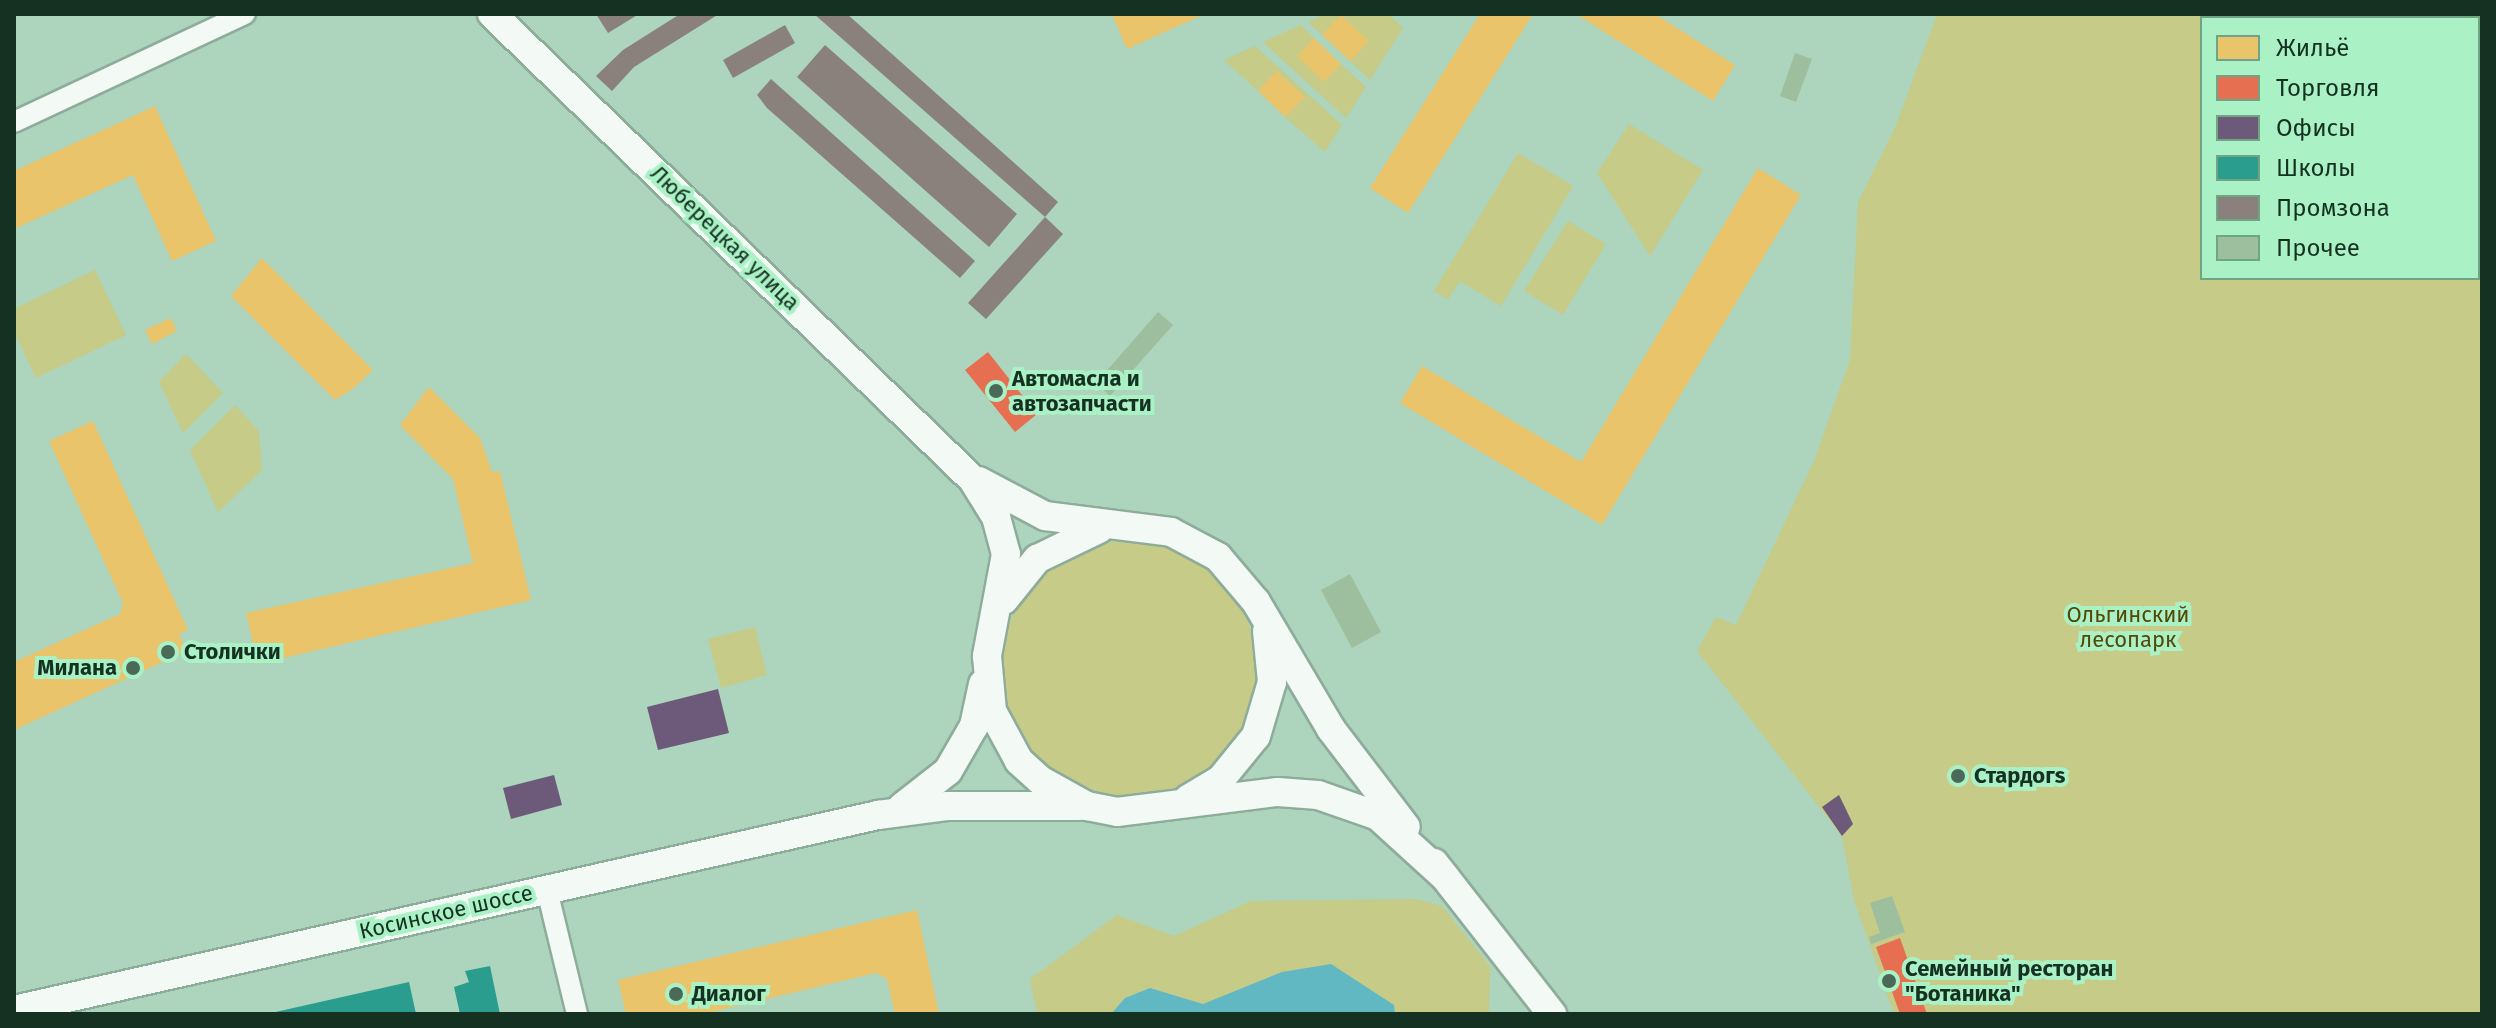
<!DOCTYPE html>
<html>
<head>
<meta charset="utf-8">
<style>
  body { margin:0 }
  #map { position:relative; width:2496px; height:1028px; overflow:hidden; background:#add4bc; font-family:"Fira Sans",sans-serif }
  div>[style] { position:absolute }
  .green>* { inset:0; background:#c6cb87 }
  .round { border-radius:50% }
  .water>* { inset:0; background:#62b8c2 }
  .homes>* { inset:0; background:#e9c46a }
  .shops>* { inset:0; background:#e76f51 }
  .offices>* { inset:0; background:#6d597a }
  .schools>* { inset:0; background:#2a9d8f }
  .industry>* { inset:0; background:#8a817c }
  .building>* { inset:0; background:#9ebf9e }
  .roads { filter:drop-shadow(2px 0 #8eac9a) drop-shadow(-2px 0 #8eac9a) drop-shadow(0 2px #8eac9a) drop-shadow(0 -2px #8eac9a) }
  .street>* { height:20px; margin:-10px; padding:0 10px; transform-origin:10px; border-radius:10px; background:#f3f9f5 }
  .secondary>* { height:28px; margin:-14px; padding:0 14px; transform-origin:14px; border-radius:14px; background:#f3f9f5 }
  .dots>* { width:22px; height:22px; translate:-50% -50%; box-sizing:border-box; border:4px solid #abf1c6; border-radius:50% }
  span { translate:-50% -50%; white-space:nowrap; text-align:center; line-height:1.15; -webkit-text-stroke:8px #abf1c6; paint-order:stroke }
  .street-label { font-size:22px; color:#153121 }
  .poi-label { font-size:22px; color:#153121; font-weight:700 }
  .left { translate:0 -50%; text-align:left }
  .right { translate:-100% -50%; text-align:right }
  .park-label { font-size:22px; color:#554806 }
  .frame { position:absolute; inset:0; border:16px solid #153121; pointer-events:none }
  .legend { position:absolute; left:2200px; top:16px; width:280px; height:264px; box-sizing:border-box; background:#abf1c6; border:2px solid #6fa484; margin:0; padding:10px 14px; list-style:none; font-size:24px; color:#153121 }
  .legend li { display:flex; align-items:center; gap:16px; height:40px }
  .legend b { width:40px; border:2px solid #6fa484 }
</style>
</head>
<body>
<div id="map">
  <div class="green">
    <div style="clip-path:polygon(1326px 14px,1388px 14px,1403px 28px,1370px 80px,1350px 61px,1368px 41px,1342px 15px,1322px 35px,1308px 22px)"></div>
    <div style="clip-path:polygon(evenodd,1937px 14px,2482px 14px,2482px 1014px,1894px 1014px,1854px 900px,1842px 836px,1697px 651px,1716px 617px,1736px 625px,1814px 461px,1850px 360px,1858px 202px,1895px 128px,1937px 14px,2202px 18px,2478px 18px,2478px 278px,2202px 278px,2202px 18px)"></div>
    <div style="clip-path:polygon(1301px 25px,1314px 38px,1297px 56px,1325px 81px,1341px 64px,1366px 87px,1346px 118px,1263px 42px)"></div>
    <div style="clip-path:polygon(1255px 46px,1342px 125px,1325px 152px,1285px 117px,1304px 96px,1278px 71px,1258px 91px,1224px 60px)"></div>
    <div style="clip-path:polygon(1629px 124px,1703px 170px,1650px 256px,1597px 173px)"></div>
    <div style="clip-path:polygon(1518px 153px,1573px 186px,1501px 306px,1460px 281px,1448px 299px,1434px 291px)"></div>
    <div style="clip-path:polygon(1568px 221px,1606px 244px,1563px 315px,1524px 291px)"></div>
    <div style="clip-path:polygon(95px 270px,126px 335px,36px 378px,14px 332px,14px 309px)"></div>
    <div style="clip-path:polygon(186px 354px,223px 393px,183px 433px,159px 382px)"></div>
    <div style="clip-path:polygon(235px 405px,259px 431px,262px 470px,218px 512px,190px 450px)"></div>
    <div class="round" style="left:1001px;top:541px;width:256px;height:256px"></div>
    <div style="clip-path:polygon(755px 627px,767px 675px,721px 688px,708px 639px)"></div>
    <div style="clip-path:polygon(1417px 899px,1442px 906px,1490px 966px,1489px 1014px,1395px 1014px,1394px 1005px,1282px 972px,1203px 1004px,1150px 988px,1125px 998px,1111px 1014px,1037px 1014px,1030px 979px,1117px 915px,1174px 936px,1251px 901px)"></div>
  </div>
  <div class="water">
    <div style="clip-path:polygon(1331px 964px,1394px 1005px,1395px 1014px,1111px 1014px,1125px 998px,1150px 988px,1203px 1004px,1282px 972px)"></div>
  </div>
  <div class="homes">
    <div style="clip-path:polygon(1112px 14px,1205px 14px,1127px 49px)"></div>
    <div style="clip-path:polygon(1480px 14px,1533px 14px,1408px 213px,1370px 188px)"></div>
    <div style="clip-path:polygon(1576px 14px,1655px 14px,1735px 65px,1713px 101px)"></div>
    <div style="clip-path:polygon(1341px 15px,1369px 41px,1350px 61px,1322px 35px)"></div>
    <div style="clip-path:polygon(1314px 38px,1341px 64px,1324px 82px,1297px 56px)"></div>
    <div style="clip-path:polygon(1277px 71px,1305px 97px,1285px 117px,1258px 91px)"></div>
    <div style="clip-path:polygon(155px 106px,216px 241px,172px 261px,133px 175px,14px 229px,14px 171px)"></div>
    <div style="clip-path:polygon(1758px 168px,1801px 195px,1602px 525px,1400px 403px,1422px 366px,1581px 462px)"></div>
    <div style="clip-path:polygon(262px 258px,373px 370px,354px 388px,335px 400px,231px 296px)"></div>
    <div style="clip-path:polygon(171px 318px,177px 331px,152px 344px,145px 330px)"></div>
    <div style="clip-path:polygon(429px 387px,480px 438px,492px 472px,500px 471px,531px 600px,258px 664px,246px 613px,473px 563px,453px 479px,400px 425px)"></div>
    <div style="clip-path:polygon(93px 421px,188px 630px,179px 634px,187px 651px,14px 730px,14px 662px,120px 614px,123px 603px,49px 441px)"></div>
    <div style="clip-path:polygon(917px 910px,939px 1014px,895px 1014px,887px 979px,876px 973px,703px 1014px,626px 1014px,618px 980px)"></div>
  </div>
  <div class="shops">
    <div style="clip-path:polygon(988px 352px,1037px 414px,1015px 432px,965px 370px)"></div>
    <div style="clip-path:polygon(1900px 938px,1927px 1014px,1900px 1014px,1876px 947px)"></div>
  </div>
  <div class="offices">
    <div style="clip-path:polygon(718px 689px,729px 733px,658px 750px,647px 707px)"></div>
    <div style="clip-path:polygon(554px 775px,562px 805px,511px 819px,503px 788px)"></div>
    <div style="clip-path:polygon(1839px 795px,1853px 824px,1842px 836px,1822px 807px)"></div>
  </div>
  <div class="schools">
    <div style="clip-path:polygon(490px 966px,500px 1014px,460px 1014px,454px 987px,469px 982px,465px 971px)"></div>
    <div style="clip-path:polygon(409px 982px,416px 1014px,271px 1014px,271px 1013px)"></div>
  </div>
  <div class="industry">
    <div style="clip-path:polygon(596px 14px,639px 14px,608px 33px)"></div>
    <div style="clip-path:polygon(680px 14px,719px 14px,634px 67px,612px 91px,596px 76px,623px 50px)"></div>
    <div style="clip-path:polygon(814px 14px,847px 14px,1058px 202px,1045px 217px)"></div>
    <div style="clip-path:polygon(785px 25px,795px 43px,733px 78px,723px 60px)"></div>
    <div style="clip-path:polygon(825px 45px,1017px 214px,989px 247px,797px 77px)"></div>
    <div style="clip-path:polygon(771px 79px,975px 261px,960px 278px,767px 108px,757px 95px)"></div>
    <div style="clip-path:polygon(1045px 217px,1063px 234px,986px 319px,968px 303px)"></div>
  </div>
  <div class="building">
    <div style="clip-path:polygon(1795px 53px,1812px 59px,1796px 102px,1780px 96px)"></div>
    <div style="clip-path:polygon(1158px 312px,1173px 325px,1110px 396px,1096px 383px)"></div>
    <div style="clip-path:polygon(1350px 574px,1381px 632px,1352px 648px,1321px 590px)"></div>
    <div style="clip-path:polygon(1892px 896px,1905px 932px,1871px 944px,1869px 937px,1880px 933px,1870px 903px)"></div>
  </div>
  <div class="roads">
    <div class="street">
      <div style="left:14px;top:122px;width:255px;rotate:-25.1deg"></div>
      <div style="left:547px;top:890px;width:128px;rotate:76.4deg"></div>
    </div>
    <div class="secondary">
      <div style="left:492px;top:14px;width:670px;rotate:44.09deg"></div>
      <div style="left:973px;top:480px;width:44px;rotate:58.1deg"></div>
      <div style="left:996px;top:517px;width:38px;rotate:75deg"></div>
      <div style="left:1006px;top:554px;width:104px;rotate:100.6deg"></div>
      <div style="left:987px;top:656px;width:55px;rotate:84.8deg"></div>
      <div style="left:992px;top:711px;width:57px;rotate:61.6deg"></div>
      <div style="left:1019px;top:761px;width:28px;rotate:42deg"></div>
      <div style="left:1040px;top:780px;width:54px;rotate:29deg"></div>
      <div style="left:1087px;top:806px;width:31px;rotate:11deg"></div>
      <div style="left:1117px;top:812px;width:162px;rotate:-7.1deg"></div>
      <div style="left:1278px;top:792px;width:40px;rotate:4.3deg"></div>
      <div style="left:1318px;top:795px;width:64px;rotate:19.3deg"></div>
      <div style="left:1378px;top:816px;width:89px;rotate:42.3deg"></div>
      <div style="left:979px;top:481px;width:75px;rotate:27.9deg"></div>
      <div style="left:1045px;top:516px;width:127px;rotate:7.2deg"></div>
      <div style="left:1171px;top:532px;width:53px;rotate:28deg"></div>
      <div style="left:1218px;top:557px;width:59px;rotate:49.8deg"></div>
      <div style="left:1256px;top:602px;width:147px;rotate:59.4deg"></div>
      <div style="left:1331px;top:729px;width:123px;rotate:52.6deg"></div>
      <div style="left:1004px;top:600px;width:53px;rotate:-51.2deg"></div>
      <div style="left:1037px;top:559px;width:69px;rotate:-25.8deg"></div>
      <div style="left:1188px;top:799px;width:39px;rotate:-31deg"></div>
      <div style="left:1221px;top:779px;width:55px;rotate:-50.9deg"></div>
      <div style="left:1256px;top:736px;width:56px;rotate:-73.5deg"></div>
      <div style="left:1272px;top:682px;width:51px;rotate:-95.6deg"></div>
      <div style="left:902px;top:807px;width:58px;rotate:-38deg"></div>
      <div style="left:948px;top:771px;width:52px;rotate:-60deg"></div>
      <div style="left:974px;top:726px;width:43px;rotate:-77.9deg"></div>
      <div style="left:1434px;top:863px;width:192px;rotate:52deg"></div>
      <div style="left:14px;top:1010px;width:886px;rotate:-12.72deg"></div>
      <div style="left:878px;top:815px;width:71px;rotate:-7.3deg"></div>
      <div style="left:948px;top:806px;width:131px"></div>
    </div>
  </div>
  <div class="dots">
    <div style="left:996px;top:391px;background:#4a6a57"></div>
    <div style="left:168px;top:652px;background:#4a6a57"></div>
    <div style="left:133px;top:668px;background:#4a6a57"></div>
    <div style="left:1958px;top:776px;background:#4a6a57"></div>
    <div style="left:1889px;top:981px;background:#4a6a57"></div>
    <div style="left:676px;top:994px;background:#4a6a57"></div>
  </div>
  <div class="street-label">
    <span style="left:725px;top:238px;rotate:44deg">Люберецкая улица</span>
    <span style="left:446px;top:912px;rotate:-13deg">Косинское шоссе</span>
  </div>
  <div class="poi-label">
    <span class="left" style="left:1012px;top:391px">Автомасла и<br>автозапчасти</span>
    <span class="left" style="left:184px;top:652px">Столички</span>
    <span class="right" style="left:117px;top:668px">Милана</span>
    <span class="left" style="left:1974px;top:776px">Стардогs</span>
    <span class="left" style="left:1905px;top:981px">Семейный ресторан<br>"Ботаника"</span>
    <span class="left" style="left:692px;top:994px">Диалог</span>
  </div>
  <div class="park-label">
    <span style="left:2128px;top:627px">Ольгинский<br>лесопарк</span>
  </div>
  <div class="frame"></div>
  <ul class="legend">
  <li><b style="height:22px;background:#e9c46a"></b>Жильё</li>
  <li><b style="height:22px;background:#e76f51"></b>Торговля</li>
  <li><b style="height:22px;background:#6d597a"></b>Офисы</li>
  <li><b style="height:22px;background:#2a9d8f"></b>Школы</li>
  <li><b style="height:22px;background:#8a817c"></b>Промзона</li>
  <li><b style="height:22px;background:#9ebf9e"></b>Прочее</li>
  </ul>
</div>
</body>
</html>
